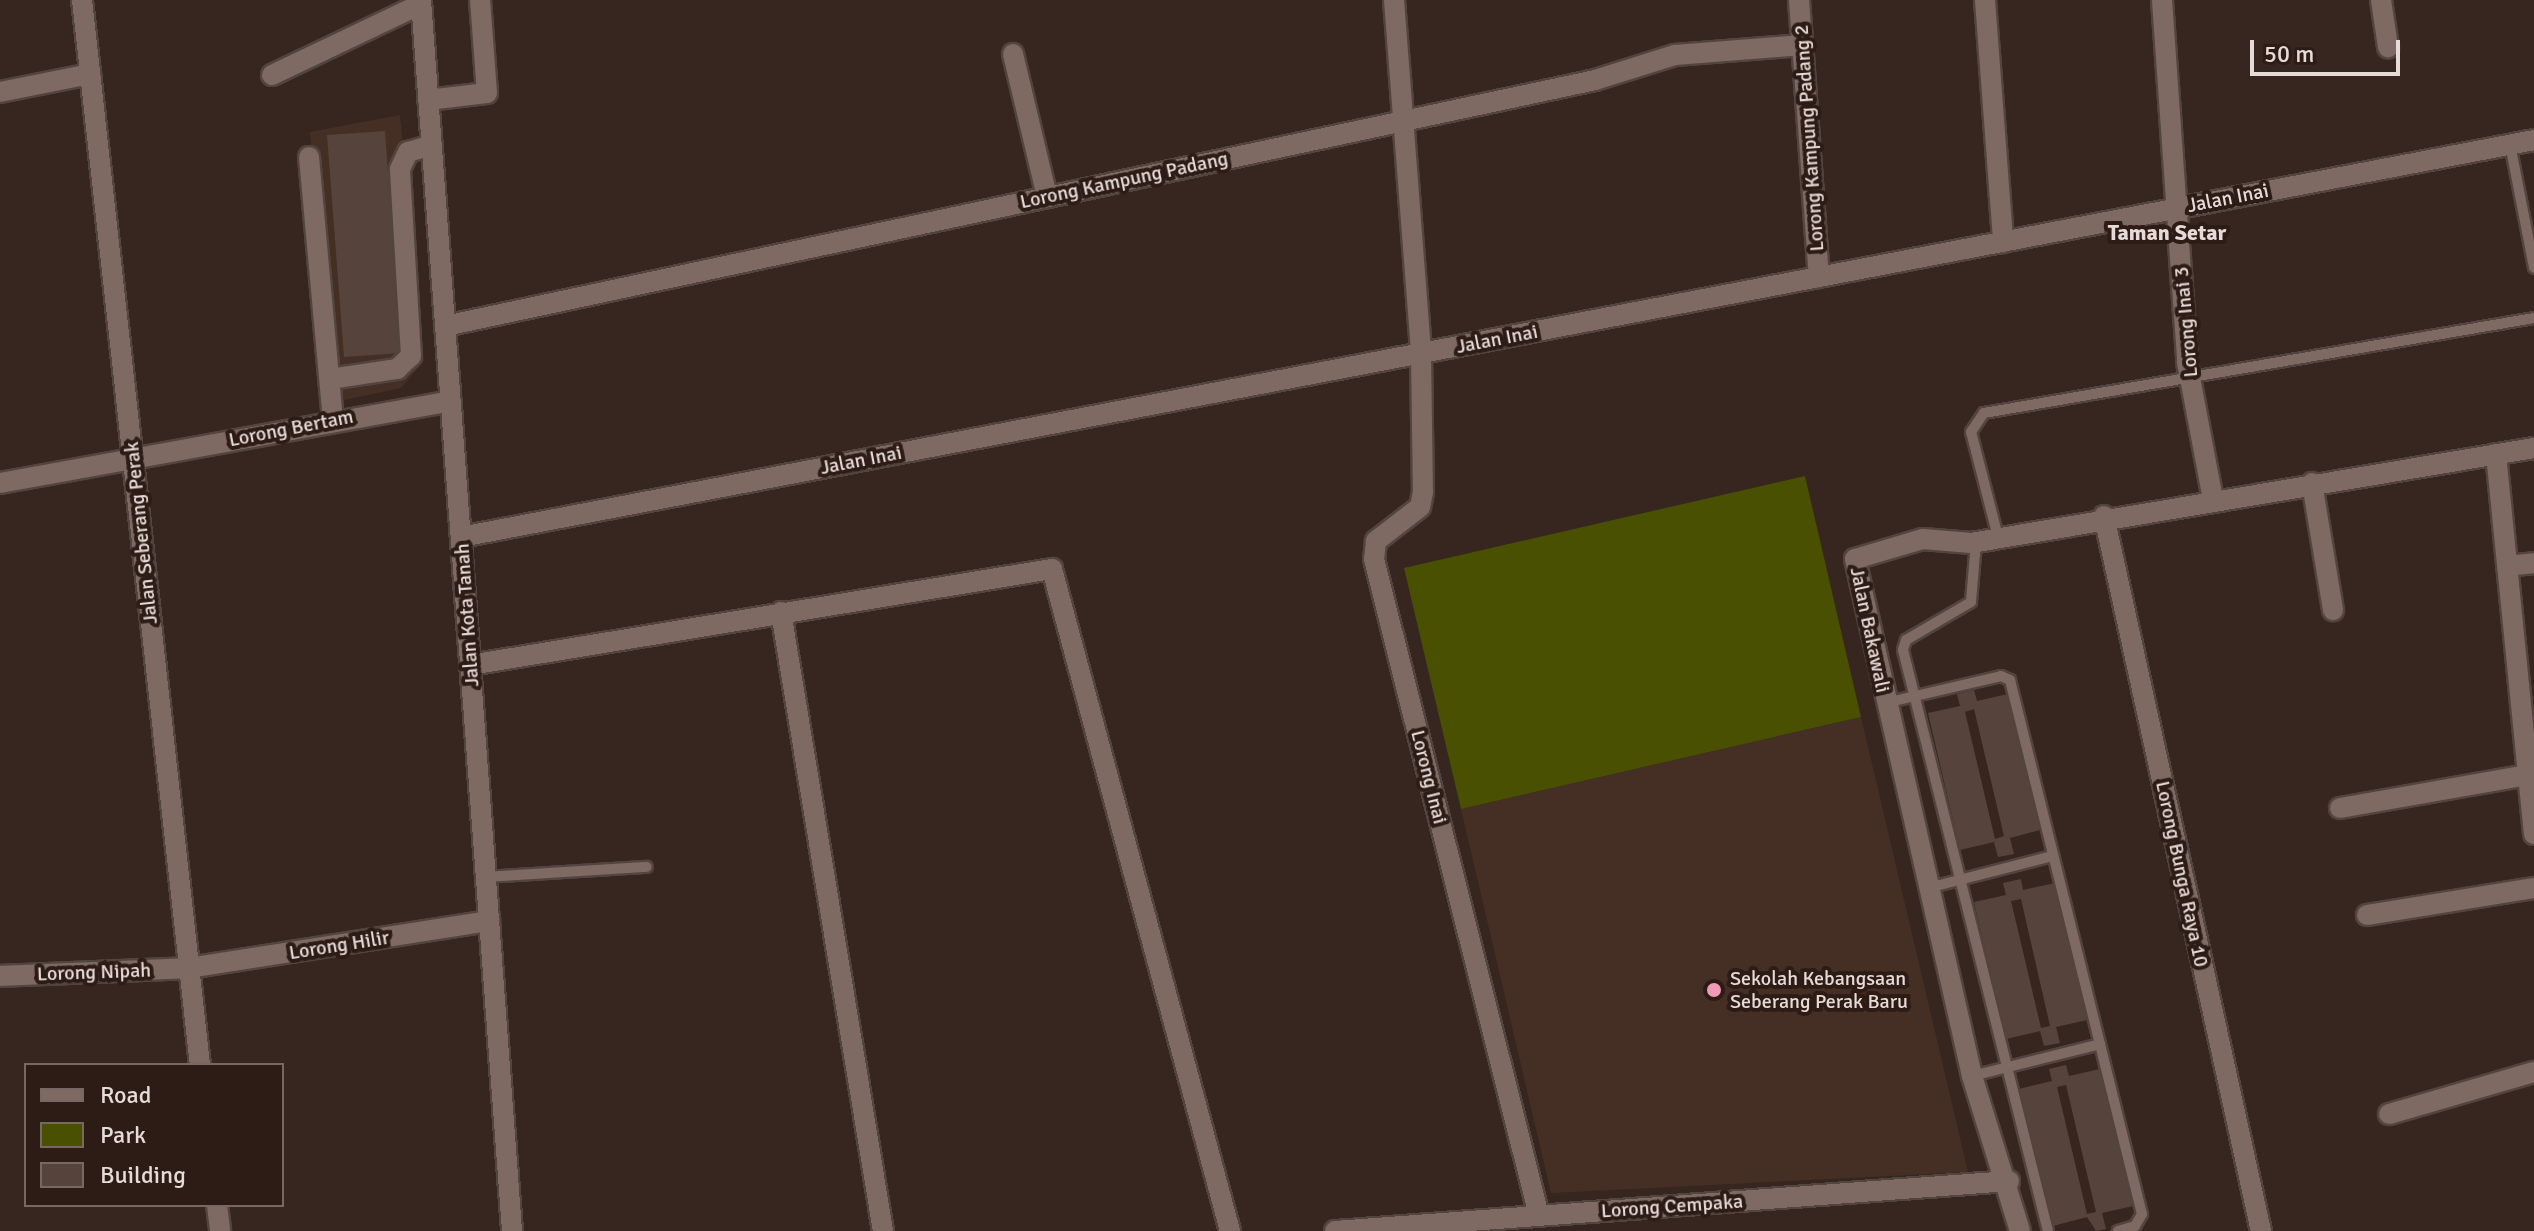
<!DOCTYPE html>
<html>
<head>
<meta charset="utf-8">
<style>
  body { margin:0 }
  #map { position:relative; width:2534px; height:1231px; overflow:hidden; background:#37261f; font-family:Signika,sans-serif }
  div>[style] { position:absolute }
  .built>* { inset:0; background:#452f25 }
  .green>* { inset:0; background:#495002 }
  .building>* { inset:0; background:#56433c }
  .roads { filter:drop-shadow(2px 0 #52443f) drop-shadow(-2px 0 #52443f) drop-shadow(0 2px #52443f) drop-shadow(0 -2px #52443f) }
  .service>* { height:10px; margin:-5px; padding:0 5px; transform-origin:5px; border-radius:5px; background:#7e6a62 }
  .minor>* { height:20px; margin:-10px; padding:0 10px; transform-origin:10px; border-radius:10px; background:#7e6a62 }
  .tertiary>* { height:20px; margin:-10px; padding:0 10px; transform-origin:10px; border-radius:10px; background:#7e6a62 }
  .dots>* { width:22px; height:22px; translate:-50% -50%; box-sizing:border-box; border:4px solid #2d1c16; border-radius:50% }
  span { translate:-50% -50%; white-space:nowrap; text-align:center; line-height:1.15; -webkit-text-stroke:8px #2d1c16; paint-order:stroke }
  .street-label { font-size:20px; color:#e7dbd7 }
  .poi-label { font-size:20px; color:#e7dbd7 }
  .left { translate:0 -50%; text-align:left }
  .neighbourhood-label { font-size:22px; color:#e7dbd7; font-weight:700 }
  .legend { position:absolute; left:24px; top:1063px; width:260px; height:144px; box-sizing:border-box; background:#2d1c16; border:2px solid #776863; margin:0; padding:10px 14px; list-style:none; font-size:24px; color:#e7dbd7 }
  .legend li { display:flex; align-items:center; gap:16px; height:40px }
  .legend b { width:40px; border:2px solid #776863 }
  .scale { position:absolute; left:2250px; top:40px; width:150px; height:36px; box-sizing:border-box; border:4px solid #e7dbd7; border-top:0; padding-left:10px; font-size:24px; line-height:28px; white-space:nowrap; color:#e7dbd7; -webkit-text-stroke:6px #2d1c16; paint-order:stroke }
</style>
</head>
<body>
<div id="map">
  <div class="built">
    <div style="clip-path:polygon(400px 115px,424px 361px,401px 388px,335px 402px,310px 132px)"></div>
    <div style="clip-path:polygon(1861px 717px,1968px 1172px,1551px 1193px,1461px 809px)"></div>
  </div>
  <div class="green">
    <div style="clip-path:polygon(1805px 476px,1861px 717px,1461px 809px,1404px 568px)"></div>
  </div>
  <div class="building">
    <div style="clip-path:polygon(385px 131px,401px 353px,344px 357px,327px 135px)"></div>
    <div style="clip-path:polygon(evenodd,1974px 690px,1977px 701px,2008px 694px,2040px 830px,2010px 838px,2014px 854px,1998px 857px,1994px 842px,1960px 850px,1928px 713px,1960px 706px,1957px 694px,1974px 690px,1974px 709px,2004px 836px,1995px 839px,1965px 712px,1974px 709px)"></div>
    <div style="clip-path:polygon(evenodd,2021px 879px,2023px 890px,2055px 883px,2087px 1020px,2056px 1027px,2060px 1043px,2044px 1046px,2040px 1031px,2006px 1039px,1974px 902px,2006px 895px,2003px 883px,2021px 879px,2021px 899px,2050px 1026px,2041px 1028px,2011px 901px,2021px 899px)"></div>
    <div style="clip-path:polygon(evenodd,2066px 1065px,2069px 1076px,2100px 1069px,2133px 1206px,2102px 1213px,2106px 1229px,2096px 1231px,2087px 1217px,2053px 1226px,2019px 1089px,2052px 1081px,2049px 1069px,2066px 1065px,2066px 1085px,2096px 1212px,2087px 1214px,2057px 1087px,2066px 1085px)"></div>
  </div>
  <div class="roads">
    <div class="service">
      <div style="left:2510px;top:144px;width:126px;rotate:79deg"></div>
      <div style="left:1997px;top:533px;width:104px;rotate:-104.4deg"></div>
      <div style="left:1971px;top:432px;width:23px;rotate:-56deg"></div>
      <div style="left:1984px;top:413px;width:558px;rotate:-9.8deg"></div>
      <div style="left:1976px;top:542px;width:60px;rotate:94.8deg"></div>
      <div style="left:1971px;top:602px;width:75px;rotate:149.7deg"></div>
      <div style="left:1906px;top:640px;width:10px;rotate:107deg"></div>
      <div style="left:1903px;top:650px;width:599px;rotate:75.99deg"></div>
      <div style="left:1885px;top:703px;width:119px;rotate:-13.1deg"></div>
      <div style="left:2001px;top:676px;width:10px;rotate:24deg"></div>
      <div style="left:2010px;top:680px;width:550px;rotate:76.12deg"></div>
      <div style="left:2142px;top:1214px;width:14px;rotate:120deg"></div>
      <div style="left:2135px;top:1226px;width:18px;rotate:164deg"></div>
      <div style="left:486px;top:877px;width:161px;rotate:-3.6deg"></div>
      <div style="left:1928px;top:888px;width:129px;rotate:-14.4deg"></div>
      <div style="left:1972px;top:1076px;width:132px;rotate:-14deg"></div>
    </div>
    <div class="minor">
      <div style="left:82px;top:0;width:1072px;rotate:83.68deg"></div>
      <div style="left:1394px;top:0;width:354px;rotate:85.6deg"></div>
      <div style="left:1421px;top:353px;width:139px;rotate:89.2deg"></div>
      <div style="left:1423px;top:492px;width:15px;rotate:101deg"></div>
      <div style="left:1420px;top:507px;width:56px;rotate:142.3deg"></div>
      <div style="left:1376px;top:541px;width:18px;rotate:96deg"></div>
      <div style="left:1374px;top:559px;width:677px;rotate:75.9deg"></div>
      <div style="left:1799px;top:0;width:278px;rotate:85.9deg"></div>
      <div style="left:1985px;top:0;width:243px;rotate:85.7deg"></div>
      <div style="left:2162px;top:0;width:363px;rotate:86deg"></div>
      <div style="left:2187px;top:362px;width:139px;rotate:79.3deg"></div>
      <div style="left:2381px;top:0;width:48px;rotate:81.5deg"></div>
      <div style="left:1013px;top:54px;width:147px;rotate:76.6deg"></div>
      <div style="left:272px;top:75px;width:165px;rotate:-25.5deg"></div>
      <div style="left:0;top:92px;width:92px;rotate:-11.3deg"></div>
      <div style="left:428px;top:100px;width:59px;rotate:-6.8deg"></div>
      <div style="left:487px;top:93px;width:93px;rotate:-94.3deg"></div>
      <div style="left:309px;top:157px;width:263px;rotate:84.8deg"></div>
      <div style="left:445px;top:326px;width:1176px;rotate:-12.07deg"></div>
      <div style="left:1595px;top:80px;width:84px;rotate:-17.4deg"></div>
      <div style="left:1675px;top:55px;width:128px;rotate:-4.5deg"></div>
      <div style="left:330px;top:379px;width:68px;rotate:-8.5deg"></div>
      <div style="left:397px;top:369px;width:19px;rotate:-43deg"></div>
      <div style="left:411px;top:356px;width:187px;rotate:-93.4deg"></div>
      <div style="left:400px;top:169px;width:19px;rotate:-65deg"></div>
      <div style="left:408px;top:152px;width:25px;rotate:-16deg"></div>
      <div style="left:2496px;top:454px;width:382px;rotate:84.3deg"></div>
      <div style="left:0;top:483px;width:458px;rotate:-10.3deg"></div>
      <div style="left:2312px;top:483px;width:129px;rotate:80.6deg"></div>
      <div style="left:2104px;top:516px;width:732px;rotate:77.62deg"></div>
      <div style="left:461px;top:537px;width:2111px;rotate:-10.84deg"></div>
      <div style="left:2507px;top:566px;width:27px;rotate:-6deg"></div>
      <div style="left:781px;top:612px;width:627px;rotate:80.64deg"></div>
      <div style="left:470px;top:665px;width:590px;rotate:-9.37deg"></div>
      <div style="left:1052px;top:569px;width:686px;rotate:74.95deg"></div>
      <div style="left:2340px;top:808px;width:191px;rotate:-10deg"></div>
      <div style="left:2367px;top:915px;width:169px;rotate:-9.2deg"></div>
      <div style="left:0;top:976px;width:188px;rotate:-2.4deg"></div>
      <div style="left:188px;top:968px;width:305px;rotate:-8.9deg"></div>
      <div style="left:2389px;top:1114px;width:151px;rotate:-16.2deg"></div>
      <div style="left:217px;top:1205px;width:26px;rotate:83deg"></div>
      <div style="left:1335px;top:1231px;width:676px;rotate:-4.24deg"></div>
      <div style="left:2020px;top:1231px;width:162px;rotate:-107.2deg"></div>
      <div style="left:1972px;top:1076px;width:530px;rotate:-102.75deg"></div>
      <div style="left:1855px;top:559px;width:71px;rotate:-16.4deg"></div>
      <div style="left:1923px;top:539px;width:48px;rotate:4.8deg"></div>
      <div style="left:1971px;top:543px;width:571px;rotate:-9.58deg"></div>
    </div>
    <div class="tertiary">
      <div style="left:421px;top:0;width:1234px;rotate:85.77deg"></div>
    </div>
  </div>
  <div class="dots">
    <div style="left:1714px;top:990px;background:#ef9ab8"></div>
  </div>
  <div class="street-label">
    <span style="left:1809px;top:138px;rotate:-94deg">Lorong Kampung Padang 2</span>
    <span style="left:1124px;top:180px;rotate:-12deg">Lorong Kampung Padang</span>
    <span style="left:2228px;top:198px;rotate:-11deg">Jalan Inai</span>
    <span style="left:2186px;top:322px;rotate:-95deg">Lorong Inai 3</span>
    <span style="left:1497px;top:339px;rotate:-11deg">Jalan Inai</span>
    <span style="left:291px;top:428px;rotate:-11deg">Lorong Bertam</span>
    <span style="left:861px;top:460px;rotate:-11deg">Jalan Inai</span>
    <span style="left:141px;top:533px;rotate:-96deg">Jalan Seberang Perak</span>
    <span style="left:467px;top:615px;rotate:-94deg">Jalan Kota Tanah</span>
    <span style="left:1870px;top:630px;rotate:78deg">Jalan Bakawali</span>
    <span style="left:1429px;top:777px;rotate:76deg">Lorong Inai</span>
    <span style="left:2182px;top:874px;rotate:78deg">Lorong Bunga Raya 10</span>
    <span style="left:339px;top:945px;rotate:-9deg">Lorong Hilir</span>
    <span style="left:94px;top:972px;rotate:-2deg">Lorong Nipah</span>
    <span style="left:1672px;top:1206px;rotate:-4deg">Lorong Cempaka</span>
  </div>
  <div class="poi-label">
    <span class="left" style="left:1730px;top:990px">Sekolah Kebangsaan<br>Seberang Perak Baru</span>
  </div>
  <div class="neighbourhood-label">
    <span style="left:2167px;top:233px">Taman Setar</span>
  </div>
  <ul class="legend">
  <li><b style="height:10px;background:#7e6a62"></b>Road</li>
  <li><b style="height:22px;background:#495002"></b>Park</li>
  <li><b style="height:22px;background:#56433c"></b>Building</li>
  </ul>
  <div class="scale">50 m</div>
</div>
</body>
</html>
